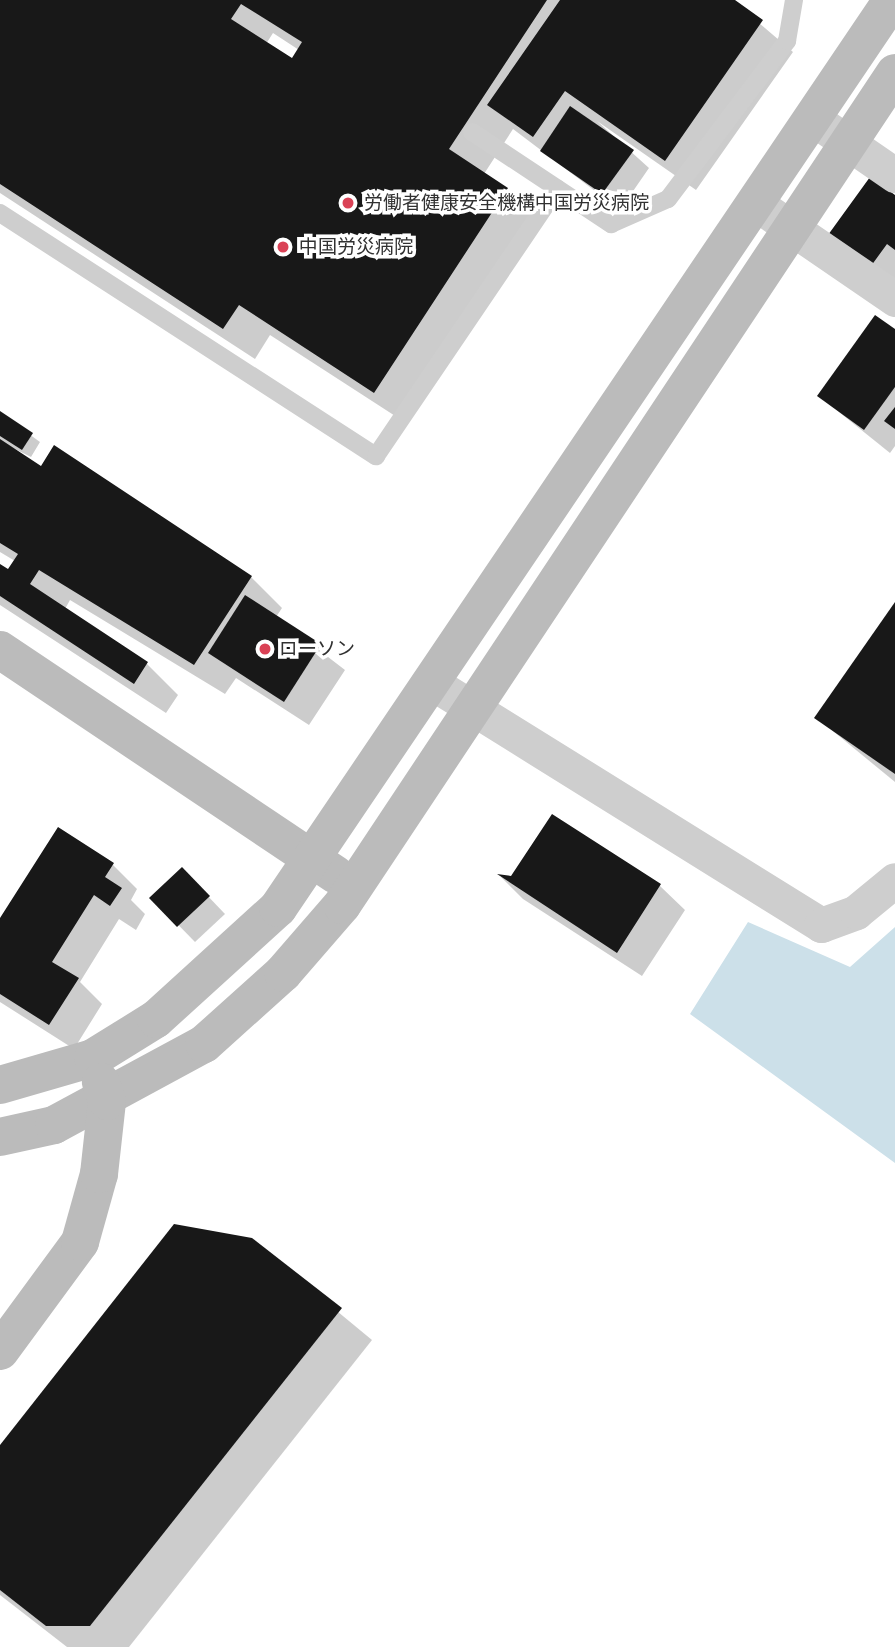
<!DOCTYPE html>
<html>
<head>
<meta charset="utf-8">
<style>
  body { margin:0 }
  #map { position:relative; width:895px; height:1647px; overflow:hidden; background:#fff; font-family:Jost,"Noto Sans JP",sans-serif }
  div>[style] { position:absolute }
  .water>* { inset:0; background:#cce0e9 }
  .shadow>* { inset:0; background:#0003 }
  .building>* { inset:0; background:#181818 }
  .lane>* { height:18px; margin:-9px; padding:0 9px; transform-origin:9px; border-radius:9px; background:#cecece }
  .street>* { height:35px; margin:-17.5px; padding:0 17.5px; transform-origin:17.5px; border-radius:17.5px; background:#cecece }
  .secondary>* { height:38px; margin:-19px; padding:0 19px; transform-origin:19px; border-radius:19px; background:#bbb }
  .dots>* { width:19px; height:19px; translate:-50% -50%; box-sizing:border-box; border:4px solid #fff; border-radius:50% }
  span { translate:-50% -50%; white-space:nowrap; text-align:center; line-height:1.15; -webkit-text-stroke:7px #fff; paint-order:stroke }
  .poi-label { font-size:19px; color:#313131 }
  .left { translate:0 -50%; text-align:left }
</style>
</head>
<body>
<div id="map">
  <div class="water">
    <div style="clip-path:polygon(748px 922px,850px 967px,895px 927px,895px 1163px,690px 1014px)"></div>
  </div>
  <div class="shadow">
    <div style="clip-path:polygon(evenodd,0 0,732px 0,793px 52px,696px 190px,597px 121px,649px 168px,620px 210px,513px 129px,484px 174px,538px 220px,406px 423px,270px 335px,255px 359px,0 193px,0 0,273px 33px,299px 50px,292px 61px,266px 44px,273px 33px)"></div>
    <div style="clip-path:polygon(895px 197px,895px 288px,855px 259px)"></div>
    <div style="clip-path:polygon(895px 331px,895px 446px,890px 453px,819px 396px)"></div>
    <div style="clip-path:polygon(0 413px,40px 442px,31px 457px,5px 444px,41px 468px,54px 448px,251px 577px,282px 608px,276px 617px,345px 670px,309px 725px,236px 678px,225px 694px,70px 600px,65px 609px,147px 664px,178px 695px,166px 713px,0 605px,0 566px,8px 572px,15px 561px,0 552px)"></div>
    <div style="clip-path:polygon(895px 606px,895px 782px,817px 718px)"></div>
    <div style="clip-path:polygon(553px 816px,660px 886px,685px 910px,642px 976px,523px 899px,501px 877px,512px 878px)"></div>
    <div style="clip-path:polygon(113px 865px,137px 889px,131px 900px,145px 914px,136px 930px,119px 919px,80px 982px,102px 1004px,74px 1049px,0 1002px,0 921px)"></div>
    <div style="clip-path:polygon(182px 869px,225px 914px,195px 942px,152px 898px)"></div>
    <div style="clip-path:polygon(251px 1240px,372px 1340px,129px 1647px,67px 1647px,0 1595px,0 1448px)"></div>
  </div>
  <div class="building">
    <div style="clip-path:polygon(evenodd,0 0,547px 0,449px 149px,508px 188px,374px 393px,239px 305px,223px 329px,0 184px,0 0,241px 4px,302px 42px,292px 58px,231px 19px,241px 4px)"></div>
    <div style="clip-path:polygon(560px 0,735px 0,763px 20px,665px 161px,565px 91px,533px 137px,487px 105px)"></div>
    <div style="clip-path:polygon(570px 106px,634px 150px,602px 194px,540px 151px)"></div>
    <div style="clip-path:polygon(870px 177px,895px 195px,895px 250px,887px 244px,871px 266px,828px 235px)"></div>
    <div style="clip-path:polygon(875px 315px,895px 329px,895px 387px,864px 430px,817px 396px)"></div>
    <div style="clip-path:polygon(895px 407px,895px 429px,884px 421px)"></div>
    <div style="clip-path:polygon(0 411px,33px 433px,22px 450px,0 436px)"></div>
    <div style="clip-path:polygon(0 439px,41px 466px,54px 445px,252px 576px,194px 665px,39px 570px,30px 584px,148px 662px,134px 684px,0 596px,0 564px,8px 569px,18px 554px,0 543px)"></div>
    <div style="clip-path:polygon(245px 595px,321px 644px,284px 702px,208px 653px)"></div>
    <div style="clip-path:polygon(895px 602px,895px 774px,814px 718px)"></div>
    <div style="clip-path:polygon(552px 814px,661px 884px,617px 953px,497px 874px,511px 876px)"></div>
    <div style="clip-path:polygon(58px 827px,114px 863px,105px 877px,122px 888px,110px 906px,94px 895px,52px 962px,79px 978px,49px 1025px,0 994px,0 918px)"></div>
    <div style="clip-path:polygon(182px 867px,210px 896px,177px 927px,149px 898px)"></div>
    <div style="clip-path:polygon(174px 1224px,252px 1238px,342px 1308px,90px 1626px,46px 1626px,0 1590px,0 1445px)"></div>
  </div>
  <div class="lane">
    <div style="left:472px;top:132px;width:167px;rotate:33.5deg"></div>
    <div style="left:611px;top:224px;width:62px;rotate:-23.7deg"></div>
    <div style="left:668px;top:199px;width:198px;rotate:-53deg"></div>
    <div style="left:787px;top:41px;width:42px;rotate:-80.3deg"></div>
    <div style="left:0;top:213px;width:448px;rotate:32.9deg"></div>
    <div style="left:376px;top:456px;width:323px;rotate:-55.9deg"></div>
  </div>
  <div class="street">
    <div style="left:812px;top:118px;width:101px;rotate:34.5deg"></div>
    <div style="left:755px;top:203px;width:170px;rotate:34.4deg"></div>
    <div style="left:434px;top:684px;width:456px;rotate:31.9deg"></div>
    <div style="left:821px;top:925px;width:37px;rotate:-20deg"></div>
    <div style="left:856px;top:912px;width:50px;rotate:-39.4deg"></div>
  </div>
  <div class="secondary">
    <div style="left:0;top:650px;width:404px;rotate:33.8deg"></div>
    <div style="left:0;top:1085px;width:97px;rotate:-16.2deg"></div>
    <div style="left:93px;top:1058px;width:74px;rotate:-31.8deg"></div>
    <div style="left:156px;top:1019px;width:165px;rotate:-42.3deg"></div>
    <div style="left:278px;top:908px;width:1096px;rotate:-55.93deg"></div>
    <div style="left:0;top:1137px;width:55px;rotate:-12.5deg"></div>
    <div style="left:54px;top:1125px;width:170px;rotate:-28.4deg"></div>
    <div style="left:204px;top:1044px;width:106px;rotate:-41.9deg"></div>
    <div style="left:283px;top:973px;width:90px;rotate:-49.1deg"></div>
    <div style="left:342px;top:905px;width:999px;rotate:-56.39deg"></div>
    <div style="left:0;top:1351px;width:135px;rotate:-53.7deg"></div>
    <div style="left:80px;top:1242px;width:71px;rotate:-74.4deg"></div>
    <div style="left:99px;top:1174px;width:73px;rotate:-83.7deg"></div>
    <div style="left:107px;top:1101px;width:20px;rotate:-108deg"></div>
  </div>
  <div class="dots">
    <div style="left:348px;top:203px;background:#da4256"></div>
    <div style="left:283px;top:247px;background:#da4256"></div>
    <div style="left:265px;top:649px;background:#da4256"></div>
  </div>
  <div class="poi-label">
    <span class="left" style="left:364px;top:203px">労働者健康安全機構中国労災病院</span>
    <span class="left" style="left:299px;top:247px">中国労災病院</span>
    <span class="left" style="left:279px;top:649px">ローソン</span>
  </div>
</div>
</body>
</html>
